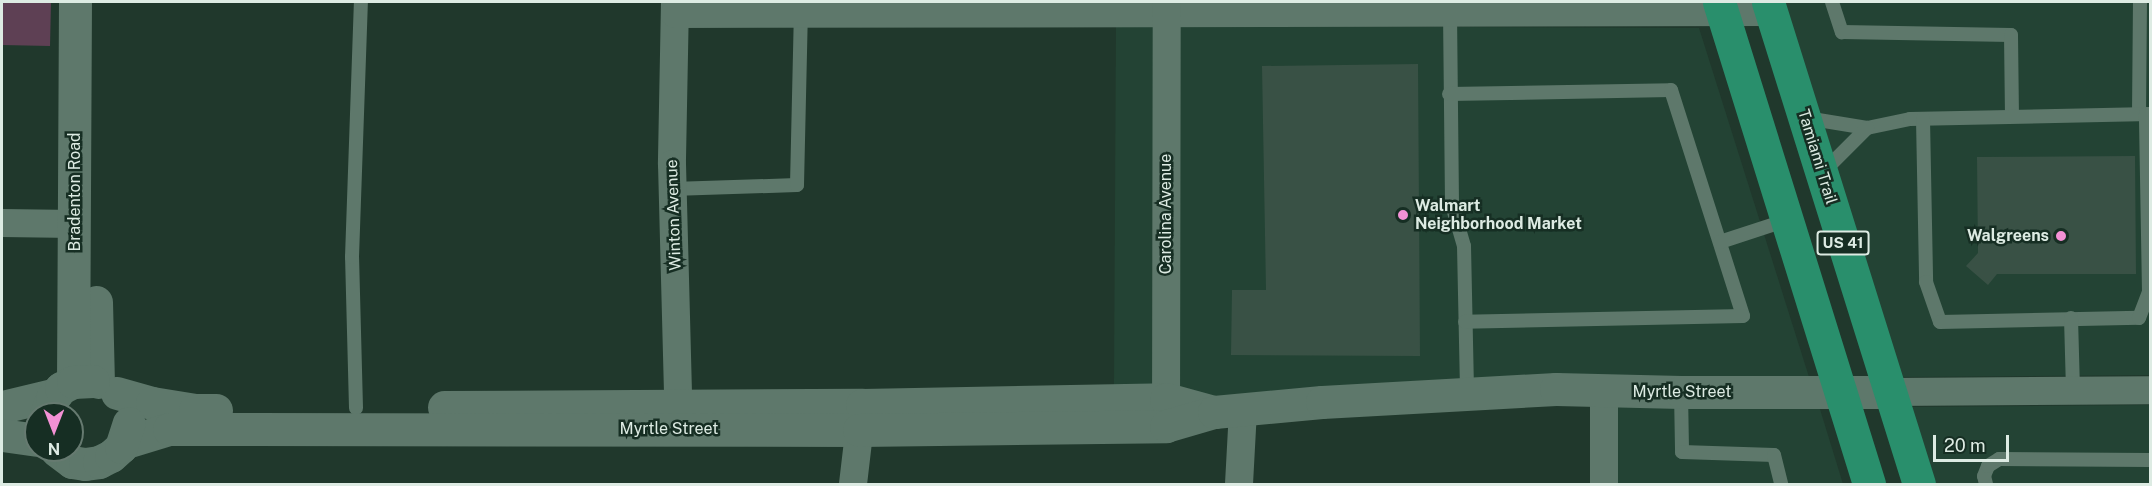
<!DOCTYPE html>
<html>
<head>
<meta charset="utf-8">
<style>
  body { margin:0 }
  #map { position:relative; width:2152px; height:486px; overflow:hidden; background:#20382c; font-family:"Public Sans",sans-serif }
  div>[style] { position:absolute }
  .built>* { inset:0; background:#234334 }
  .green>* { inset:0; background:#5e4054 }
  .building>* { inset:0; background:#395145 }
  .lane>* { height:14px; margin:-7px; padding:0 7px; transform-origin:7px; border-radius:7px; background:#5e786b }
  .street>* { height:28px; margin:-14px; padding:0 14px; transform-origin:14px; border-radius:14px; background:#5e786b }
  .secondary>* { height:33px; margin:-16.5px; padding:0 16.5px; transform-origin:16.5px; border-radius:16.5px; background:#5e786b }
  .primary>* { height:33px; margin:-16.5px; padding:0 16.5px; transform-origin:16.5px; border-radius:16.5px; background:#298f6c }
  .dots>* { width:16px; height:16px; translate:-50% -50%; box-sizing:border-box; border:3px solid #162e23; border-radius:50% }
  span { translate:-50% -50%; white-space:nowrap; text-align:center; line-height:1.15; -webkit-text-stroke:5px #162e23; paint-order:stroke }
  .shield-label span { padding:2px 4px; background:#162e23; border:2px solid; border-radius:4px; -webkit-text-stroke-width:0 }
  .shield-label { font-size:15px; color:#ddebe3; font-weight:700 }
  .street-label { font-size:16px; color:#ddebe3 }
  .poi-label { font-size:16px; color:#ddebe3; font-weight:700 }
  .left { translate:0 -50%; text-align:left }
  .right { translate:-100% -50%; text-align:right }
  .frame { position:absolute; inset:0; border:3px solid #ddebe3; pointer-events:none }
  .north { position:absolute; left:24px; top:402px; width:60px; height:60px; box-sizing:border-box; background:#162e23; border:2px solid #667a70; border-radius:50%; rotate:180deg; font-size:16px; font-weight:700; line-height:24px; text-align:center; color:#ddebe3 }
  .north::after { content:''; display:block; margin:auto; width:21px; height:27px; background:#f391d5; clip-path:polygon(50% 0,100% 100%,50% 72%,0 100%) }
  .scale { position:absolute; left:1933px; top:435px; width:76px; height:27px; box-sizing:border-box; border:3px solid #ddebe3; border-top:0; padding-left:8px; font-size:18px; line-height:21px; white-space:nowrap; color:#ddebe3; -webkit-text-stroke:4px #162e23; paint-order:stroke }
</style>
</head>
<body>
<div id="map">
  <div class="built">
    <div style="clip-path:polygon(1784px 2px,2150px 2px,2150px 375px,1899px 377px)"></div>
    <div style="clip-path:polygon(1154px 26px,1152px 384px,1114px 385px,1116px 27px)"></div>
    <div style="clip-path:polygon(1180px 26px,1699px 28px,1809px 377px,1216px 397px,1179px 387px)"></div>
    <div style="clip-path:polygon(2150px 405px,2150px 484px,1933px 484px,1909px 407px)"></div>
    <div style="clip-path:polygon(1617px 406px,1819px 406px,1843px 484px,1617px 484px)"></div>
  </div>
  <div class="green">
    <div style="clip-path:polygon(2px 2px,51px 2px,50px 46px,2px 45px)"></div>
  </div>
  <div class="building">
    <div style="clip-path:polygon(1418px 64px,1420px 356px,1231px 355px,1232px 290px,1266px 290px,1262px 66px)"></div>
    <div style="clip-path:polygon(2135px 156px,2136px 274px,1997px 274px,1988px 285px,1966px 266px,1978px 253px,1977px 157px)"></div>
  </div>
  <div class="lane">
    <div style="left:1832px;top:2px;width:32px;rotate:72deg"></div>
    <div style="left:1842px;top:32px;width:169px;rotate:1deg"></div>
    <div style="left:2011px;top:35px;width:81px;rotate:89.3deg"></div>
    <div style="left:1450px;top:12px;width:193px;rotate:89.4deg"></div>
    <div style="left:1452px;top:205px;width:43px;rotate:73.7deg"></div>
    <div style="left:1464px;top:246px;width:148px;rotate:88.8deg"></div>
    <div style="left:1449px;top:94px;width:222px;rotate:-1deg"></div>
    <div style="left:1671px;top:90px;width:237px;rotate:72.3deg"></div>
    <div style="left:1743px;top:316px;width:278px;rotate:178.8deg"></div>
    <div style="left:2139px;top:114px;width:112px;rotate:-89.5deg"></div>
    <div style="left:1806px;top:118px;width:62px;rotate:9.3deg"></div>
    <div style="left:1867px;top:128px;width:44px;rotate:-11.8deg"></div>
    <div style="left:1910px;top:119px;width:240px;rotate:-1.2deg"></div>
    <div style="left:1923px;top:119px;width:163px;rotate:88.9deg"></div>
    <div style="left:1926px;top:282px;width:42px;rotate:70.7deg"></div>
    <div style="left:1940px;top:322px;width:199px;rotate:-1.2deg"></div>
    <div style="left:2139px;top:318px;width:28px;rotate:-69deg"></div>
    <div style="left:2149px;top:292px;width:178px;rotate:-91deg"></div>
    <div style="left:1822px;top:173px;width:64px;rotate:-45deg"></div>
    <div style="left:672px;top:189px;width:125px;rotate:-1.8deg"></div>
    <div style="left:797px;top:185px;width:171px;rotate:-88.7deg"></div>
    <div style="left:1720px;top:242px;width:71px;rotate:-18.2deg"></div>
    <div style="left:2071px;top:318px;width:73px;rotate:88.4deg"></div>
    <div style="left:1681px;top:392px;width:60px;rotate:89deg"></div>
    <div style="left:1682px;top:452px;width:92px;rotate:1.9deg"></div>
    <div style="left:1774px;top:455px;width:30px;rotate:76deg"></div>
    <div style="left:356px;top:408px;width:151px;rotate:-91.5deg"></div>
    <div style="left:352px;top:257px;width:255px;rotate:-88deg"></div>
    <div style="left:1986px;top:484px;width:8px;rotate:-104deg"></div>
    <div style="left:1984px;top:476px;width:11px;rotate:-68deg"></div>
    <div style="left:1988px;top:466px;width:13px;rotate:-32deg"></div>
    <div style="left:1999px;top:459px;width:151px;rotate:0.4deg"></div>
  </div>
  <div class="street">
    <div style="left:675px;top:2px;width:162px;rotate:91.1deg"></div>
    <div style="left:672px;top:164px;width:264px;rotate:88.5deg"></div>
    <div style="left:675px;top:14px;width:1096px;rotate:-0.1deg"></div>
    <div style="left:2px;top:223px;width:73px;rotate:0.8deg"></div>
    <div style="left:1890px;top:392px;width:260px;rotate:-0.4deg"></div>
    <div style="left:1166px;top:422px;width:420px;rotate:-89.9deg"></div>
    <div style="left:853px;top:484px;width:78px;rotate:-83.3deg"></div>
    <div style="left:1239px;top:484px;width:73px;rotate:-86.9deg"></div>
    <div style="left:1604px;top:484px;width:93px;rotate:-90deg"></div>
  </div>
  <div class="secondary">
    <div style="left:96px;top:302px;width:80px;rotate:88.6deg"></div>
    <div style="left:73px;top:382px;width:380px;rotate:-89.7deg"></div>
    <div style="left:117px;top:393px;width:36px;rotate:16deg"></div>
    <div style="left:152px;top:403px;width:44px;rotate:9.2deg"></div>
    <div style="left:195px;top:410px;width:21px"></div>
    <div style="left:2px;top:407px;width:56px;rotate:-13.5deg"></div>
    <div style="left:444px;top:407px;width:418px;rotate:-0.3deg"></div>
    <div style="left:862px;top:405px;width:304px;rotate:-1.1deg"></div>
    <div style="left:1166px;top:399px;width:50px;rotate:15.2deg"></div>
    <div style="left:46px;top:414px;width:17px;rotate:-69deg"></div>
    <div style="left:52px;top:398px;width:13px;rotate:-48deg"></div>
    <div style="left:61px;top:388px;width:13px;rotate:-27deg"></div>
    <div style="left:73px;top:382px;width:20px;rotate:-3deg"></div>
    <div style="left:2px;top:435px;width:34px;rotate:8deg"></div>
    <div style="left:123px;top:443px;width:48px;rotate:-16.9deg"></div>
    <div style="left:169px;top:429px;width:690px;rotate:0.08deg"></div>
    <div style="left:859px;top:430px;width:307px;rotate:-0.7deg"></div>
    <div style="left:1166px;top:426px;width:50px;rotate:-16.3deg"></div>
    <div style="left:1214px;top:412px;width:108px;rotate:-5.3deg"></div>
    <div style="left:1322px;top:402px;width:234px;rotate:-3.2deg"></div>
    <div style="left:1556px;top:389px;width:125px;rotate:1.4deg"></div>
    <div style="left:1681px;top:392px;width:209px"></div>
    <div style="left:56px;top:450px;width:20px;rotate:37deg"></div>
    <div style="left:72px;top:462px;width:13px;rotate:9deg"></div>
    <div style="left:85px;top:464px;width:14px;rotate:-8deg"></div>
    <div style="left:99px;top:462px;width:13px;rotate:-27deg"></div>
    <div style="left:111px;top:456px;width:13px;rotate:-42deg"></div>
    <div style="left:121px;top:447px;width:25px;rotate:-72deg"></div>
  </div>
  <div class="primary">
    <div style="left:1719px;top:2px;width:505px;rotate:72.71deg"></div>
    <div style="left:1768px;top:2px;width:505px;rotate:72.61deg"></div>
  </div>
  <div class="dots">
    <div style="left:1403px;top:215px;background:#f391d5"></div>
    <div style="left:2061px;top:236px;background:#f391d5"></div>
  </div>
  <div class="shield-label">
    <span style="left:1843px;top:243px">US 41</span>
  </div>
  <div class="street-label">
    <span style="left:1817px;top:157px;rotate:73deg">Tamiami Trail</span>
    <span style="left:75px;top:192px;rotate:-90deg">Bradenton Road</span>
    <span style="left:1166px;top:214px;rotate:-90deg">Carolina Avenue</span>
    <span style="left:674px;top:215px;rotate:-92deg">Winton Avenue</span>
    <span style="left:1682px;top:392px">Myrtle Street</span>
    <span style="left:669px;top:429px">Myrtle Street</span>
  </div>
  <div class="poi-label">
    <span class="left" style="left:1415px;top:215px">Walmart<br>Neighborhood Market</span>
    <span class="right" style="left:2049px;top:236px">Walgreens</span>
  </div>
  <div class="frame"></div>
  <div class="north">N</div>
  <div class="scale">20 m</div>
</div>
</body>
</html>
